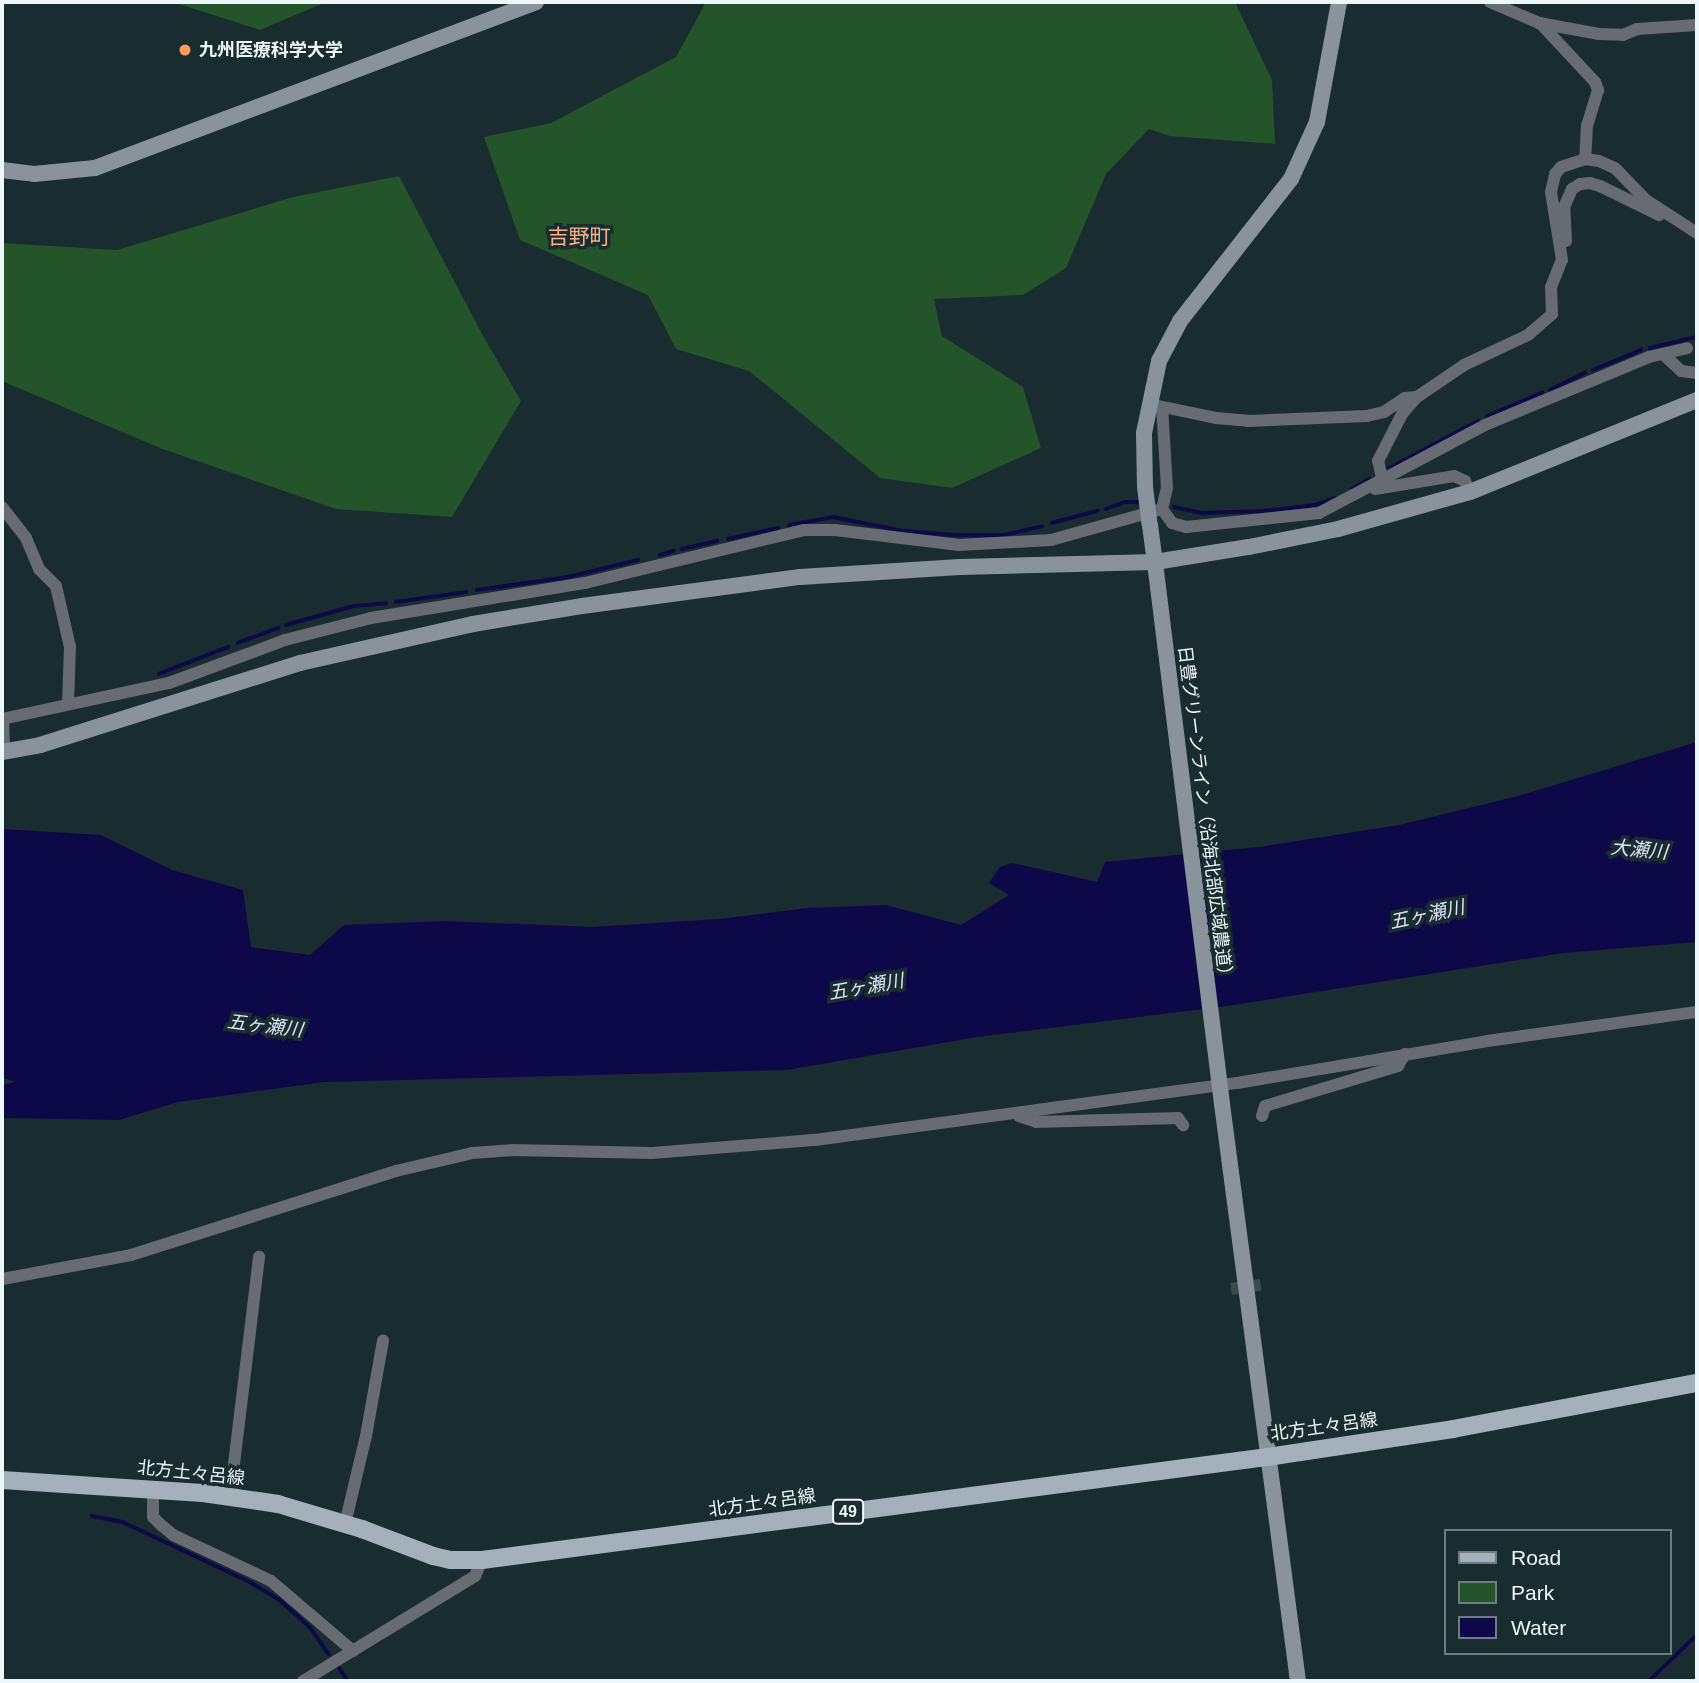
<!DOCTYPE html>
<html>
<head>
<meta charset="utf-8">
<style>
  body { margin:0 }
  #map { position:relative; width:1699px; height:1683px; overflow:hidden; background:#192c2f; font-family:Helvetica,"Noto Sans JP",sans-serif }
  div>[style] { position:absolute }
  .green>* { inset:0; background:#23542a }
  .water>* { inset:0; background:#0d0948 }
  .stream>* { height:3.5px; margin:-1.75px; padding:0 1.75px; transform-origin:1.75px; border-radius:1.75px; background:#0d0948 }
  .street-tunnel>* { height:12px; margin-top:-6px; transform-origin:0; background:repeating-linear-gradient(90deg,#394a4d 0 12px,transparent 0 18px) }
  .street>* { height:12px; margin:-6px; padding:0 6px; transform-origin:6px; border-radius:6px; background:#666c71 }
  .secondary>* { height:16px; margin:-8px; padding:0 8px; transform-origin:8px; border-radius:8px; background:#89939b }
  .primary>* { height:18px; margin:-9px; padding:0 9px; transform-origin:9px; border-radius:9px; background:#a4b1bb }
  .secondary-bridge>* { height:16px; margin:-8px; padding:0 8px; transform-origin:8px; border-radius:8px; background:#89939b }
  .dots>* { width:19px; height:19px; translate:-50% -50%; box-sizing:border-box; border:4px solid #192c2f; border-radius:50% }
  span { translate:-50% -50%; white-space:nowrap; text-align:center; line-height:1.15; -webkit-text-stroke:7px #192c2f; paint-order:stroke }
  .shield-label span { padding:2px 5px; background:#192c2f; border:2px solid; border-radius:5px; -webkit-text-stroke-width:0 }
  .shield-label { font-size:16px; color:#ecf7f9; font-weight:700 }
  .poi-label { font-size:18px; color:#ecf7f9; font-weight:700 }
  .left { translate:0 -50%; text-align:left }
  .street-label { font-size:18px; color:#ecf7f9 }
  .water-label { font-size:19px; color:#dee3f8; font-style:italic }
  .quarter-label { font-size:21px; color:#f9b288 }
  .frame { position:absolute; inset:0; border:4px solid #ecf7f9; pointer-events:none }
  .legend { position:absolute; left:1444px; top:1529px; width:228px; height:126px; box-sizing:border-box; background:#192c2f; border:2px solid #6d7d80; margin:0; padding:9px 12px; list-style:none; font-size:21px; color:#ecf7f9 }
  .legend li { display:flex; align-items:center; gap:14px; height:35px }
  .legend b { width:35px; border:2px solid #6d7d80 }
</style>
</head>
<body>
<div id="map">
  <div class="green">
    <div style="clip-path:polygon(173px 2px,326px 2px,260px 30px)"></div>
    <div style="clip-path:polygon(706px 2px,1235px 2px,1272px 80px,1275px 144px,1170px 136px,1149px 129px,1106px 174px,1066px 268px,1023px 295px,934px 299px,942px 336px,1023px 387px,1041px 448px,952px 488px,880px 478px,749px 371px,676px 349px,648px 295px,520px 240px,484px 137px,551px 123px,676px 57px)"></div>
    <div style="clip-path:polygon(399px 176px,482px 334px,521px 401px,452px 517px,336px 509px,160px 448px,2px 381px,2px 243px,117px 250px,293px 197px)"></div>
  </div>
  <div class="water">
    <div style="clip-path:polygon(1697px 742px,1697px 942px,1563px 953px,1227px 1006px,977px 1037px,787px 1070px,324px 1082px,178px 1102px,119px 1120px,2px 1118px,2px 1085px,15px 1082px,2px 1077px,2px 829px,101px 835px,172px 870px,243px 890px,251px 947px,310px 955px,344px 925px,445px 921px,592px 927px,719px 919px,807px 908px,886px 905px,961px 925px,1009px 895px,989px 883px,1000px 867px,1013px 863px,1097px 882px,1105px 862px,1259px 847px,1399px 825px,1518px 796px)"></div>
  </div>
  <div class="stream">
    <div style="left:1650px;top:348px;width:48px;rotate:-13.2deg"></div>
    <div style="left:1593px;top:370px;width:52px;rotate:-22.6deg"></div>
    <div style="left:1550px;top:390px;width:39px;rotate:-26deg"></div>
    <div style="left:1487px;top:416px;width:60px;rotate:-22.7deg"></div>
    <div style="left:1386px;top:470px;width:104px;rotate:-28deg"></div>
    <div style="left:1352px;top:489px;width:20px;rotate:-30deg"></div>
    <div style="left:1174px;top:507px;width:30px;rotate:12deg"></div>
    <div style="left:1203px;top:513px;width:61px;rotate:-1.9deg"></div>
    <div style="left:1264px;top:511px;width:52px;rotate:-6.6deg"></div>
    <div style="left:1316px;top:505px;width:20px;rotate:-20deg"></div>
    <div style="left:1106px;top:509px;width:20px;rotate:-20deg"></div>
    <div style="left:1125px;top:502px;width:13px"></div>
    <div style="left:1052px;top:523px;width:47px;rotate:-14.9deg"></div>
    <div style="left:789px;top:525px;width:45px;rotate:-10.3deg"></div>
    <div style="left:833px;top:517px;width:71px;rotate:11.3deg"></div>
    <div style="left:903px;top:531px;width:52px;rotate:4.4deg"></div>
    <div style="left:955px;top:535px;width:49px"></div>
    <div style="left:1004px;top:535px;width:39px;rotate:-13deg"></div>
    <div style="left:728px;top:539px;width:51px;rotate:-12.4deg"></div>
    <div style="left:682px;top:549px;width:36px;rotate:-13deg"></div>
    <div style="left:660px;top:555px;width:14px;rotate:-17deg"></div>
    <div style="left:477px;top:590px;width:92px;rotate:-8.1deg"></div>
    <div style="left:568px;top:577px;width:72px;rotate:-13.7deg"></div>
    <div style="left:396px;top:602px;width:71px;rotate:-8.1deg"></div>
    <div style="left:286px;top:625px;width:71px;rotate:-15.6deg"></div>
    <div style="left:354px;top:606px;width:32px;rotate:-5deg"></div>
    <div style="left:238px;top:643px;width:43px;rotate:-20.6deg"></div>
    <div style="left:159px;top:674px;width:74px;rotate:-21.4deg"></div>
    <div style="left:92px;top:1516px;width:32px;rotate:11deg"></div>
    <div style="left:123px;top:1522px;width:140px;rotate:25.3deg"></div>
    <div style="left:250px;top:1582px;width:35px;rotate:31deg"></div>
    <div style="left:280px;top:1600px;width:40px;rotate:42deg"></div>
    <div style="left:310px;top:1627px;width:33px;rotate:55deg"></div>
    <div style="left:339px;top:1667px;width:17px;rotate:57deg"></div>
    <div style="left:1649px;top:1681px;width:66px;rotate:-43.8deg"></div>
  </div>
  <div class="street-tunnel">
    <div style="left:1231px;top:1289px;width:30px;rotate:-8deg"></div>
  </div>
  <div class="street">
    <div style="left:1490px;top:2px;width:53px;rotate:23.2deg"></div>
    <div style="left:1539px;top:23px;width:61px;rotate:10.4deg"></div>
    <div style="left:1599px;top:34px;width:24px;rotate:2deg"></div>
    <div style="left:1623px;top:35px;width:15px;rotate:-23deg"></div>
    <div style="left:1637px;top:29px;width:60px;rotate:-3.8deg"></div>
    <div style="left:1540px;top:23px;width:81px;rotate:47deg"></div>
    <div style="left:1595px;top:82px;width:9px;rotate:69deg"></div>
    <div style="left:1598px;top:90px;width:37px;rotate:107deg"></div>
    <div style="left:1587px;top:125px;width:34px;rotate:93deg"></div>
    <div style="left:1566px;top:241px;width:34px;rotate:-93deg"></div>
    <div style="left:1564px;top:207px;width:20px;rotate:-66deg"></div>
    <div style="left:1572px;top:189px;width:9px;rotate:-32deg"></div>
    <div style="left:1580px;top:184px;width:10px;rotate:-6deg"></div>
    <div style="left:1590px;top:183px;width:10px;rotate:17deg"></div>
    <div style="left:1600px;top:186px;width:66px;rotate:26.2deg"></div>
    <div style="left:1663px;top:354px;width:25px;rotate:43deg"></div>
    <div style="left:1681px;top:371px;width:16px;rotate:7deg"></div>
    <div style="left:1149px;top:404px;width:68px;rotate:11.8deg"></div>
    <div style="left:1216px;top:418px;width:32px;rotate:5deg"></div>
    <div style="left:1248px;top:421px;width:119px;rotate:-2.4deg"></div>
    <div style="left:1367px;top:416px;width:17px;rotate:-13deg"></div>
    <div style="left:1384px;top:412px;width:25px;rotate:-34deg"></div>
    <div style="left:1405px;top:398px;width:12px;rotate:-5deg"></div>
    <div style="left:1383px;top:482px;width:22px;rotate:-103deg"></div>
    <div style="left:1378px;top:461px;width:53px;rotate:-62.9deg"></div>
    <div style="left:1402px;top:414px;width:23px;rotate:-49deg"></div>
    <div style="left:1417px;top:397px;width:57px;rotate:-34.2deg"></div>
    <div style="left:1464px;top:365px;width:71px;rotate:-25.1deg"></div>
    <div style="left:1528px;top:335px;width:32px;rotate:-41deg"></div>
    <div style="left:1552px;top:314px;width:27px;rotate:-92deg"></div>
    <div style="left:1551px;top:287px;width:29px;rotate:-68deg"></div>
    <div style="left:1562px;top:260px;width:69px;rotate:-99.2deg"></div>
    <div style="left:1551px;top:192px;width:18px;rotate:-77deg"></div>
    <div style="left:1555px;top:174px;width:9px;rotate:-49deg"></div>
    <div style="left:1561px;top:167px;width:25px;rotate:-18deg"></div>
    <div style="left:1585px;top:159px;width:14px;rotate:8deg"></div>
    <div style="left:1599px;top:161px;width:17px;rotate:24deg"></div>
    <div style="left:1615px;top:168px;width:45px;rotate:45.9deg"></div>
    <div style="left:1646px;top:200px;width:61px;rotate:32.9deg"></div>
    <div style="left:1375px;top:489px;width:80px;rotate:-9.3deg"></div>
    <div style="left:1454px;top:476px;width:12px;rotate:24deg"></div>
    <div style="left:1465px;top:481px;width:12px;rotate:66deg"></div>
    <div style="left:2px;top:507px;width:39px;rotate:52deg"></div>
    <div style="left:26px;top:538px;width:34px;rotate:67deg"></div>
    <div style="left:39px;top:569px;width:24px;rotate:45deg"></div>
    <div style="left:56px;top:586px;width:63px;rotate:77.1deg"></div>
    <div style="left:70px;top:647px;width:57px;rotate:92deg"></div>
    <div style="left:1162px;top:509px;width:22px;rotate:-77deg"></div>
    <div style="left:1167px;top:488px;width:81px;rotate:-93.5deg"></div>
    <div style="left:2px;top:719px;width:171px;rotate:-12.2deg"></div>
    <div style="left:169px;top:683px;width:124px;rotate:-20.3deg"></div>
    <div style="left:285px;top:640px;width:89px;rotate:-14.3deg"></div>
    <div style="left:371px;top:618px;width:217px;rotate:-9.3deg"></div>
    <div style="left:585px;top:583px;width:225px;rotate:-13.6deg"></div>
    <div style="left:804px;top:530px;width:31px"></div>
    <div style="left:835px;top:530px;width:125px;rotate:6.9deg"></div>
    <div style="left:959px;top:545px;width:92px;rotate:-3.1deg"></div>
    <div style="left:1051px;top:540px;width:115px;rotate:-15.6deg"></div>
    <div style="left:1162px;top:509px;width:17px;rotate:54deg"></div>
    <div style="left:1172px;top:523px;width:15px;rotate:16deg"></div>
    <div style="left:1186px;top:527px;width:134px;rotate:-6deg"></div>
    <div style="left:1319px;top:513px;width:188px;rotate:-27.9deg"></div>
    <div style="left:1485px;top:425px;width:178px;rotate:-22.5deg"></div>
    <div style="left:1649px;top:357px;width:39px;rotate:-13deg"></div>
    <div style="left:3px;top:719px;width:33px;rotate:88deg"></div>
    <div style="left:1019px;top:1116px;width:18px;rotate:19deg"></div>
    <div style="left:1036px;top:1122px;width:142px;rotate:-1.6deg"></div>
    <div style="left:1178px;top:1118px;width:9px;rotate:54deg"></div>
    <div style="left:1262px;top:1116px;width:10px;rotate:-73deg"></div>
    <div style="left:1265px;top:1106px;width:139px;rotate:-16.7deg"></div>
    <div style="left:1398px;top:1066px;width:14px;rotate:-60deg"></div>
    <div style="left:2px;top:1279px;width:131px;rotate:-10.5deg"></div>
    <div style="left:131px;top:1255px;width:278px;rotate:-17.6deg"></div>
    <div style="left:396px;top:1171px;width:78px;rotate:-13.3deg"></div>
    <div style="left:472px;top:1153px;width:41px;rotate:-4.2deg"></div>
    <div style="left:513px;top:1150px;width:139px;rotate:1.2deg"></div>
    <div style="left:652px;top:1153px;width:164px;rotate:-4.6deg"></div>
    <div style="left:815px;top:1140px;width:426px;rotate:-7.7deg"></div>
    <div style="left:1237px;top:1083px;width:254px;rotate:-9.5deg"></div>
    <div style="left:1487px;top:1041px;width:212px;rotate:-7.9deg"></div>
    <div style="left:153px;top:1490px;width:27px;rotate:90deg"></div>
    <div style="left:153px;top:1517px;width:10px;rotate:45deg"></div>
    <div style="left:160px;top:1524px;width:17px;rotate:40deg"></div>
    <div style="left:173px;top:1535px;width:108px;rotate:25.1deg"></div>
    <div style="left:271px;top:1581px;width:108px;rotate:40.5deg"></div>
    <div style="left:230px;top:1497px;width:242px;rotate:-83.1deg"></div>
    <div style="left:345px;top:1524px;width:90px;rotate:-76.6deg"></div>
    <div style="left:366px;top:1436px;width:97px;rotate:-79.9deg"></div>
    <div style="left:303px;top:1681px;width:202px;rotate:-31.4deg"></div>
    <div style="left:475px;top:1576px;width:17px;rotate:-66deg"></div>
  </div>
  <div class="secondary">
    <div style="left:2px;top:170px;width:32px;rotate:7deg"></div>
    <div style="left:34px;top:174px;width:61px;rotate:-5.6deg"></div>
    <div style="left:95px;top:168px;width:471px;rotate:-20.6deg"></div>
    <div style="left:1145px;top:487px;width:54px;rotate:-91.1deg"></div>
    <div style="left:1144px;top:433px;width:74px;rotate:-78.2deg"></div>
    <div style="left:1159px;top:361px;width:45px;rotate:-62.3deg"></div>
    <div style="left:1180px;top:321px;width:180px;rotate:-52deg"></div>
    <div style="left:1291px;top:179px;width:63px;rotate:-65.5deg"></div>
    <div style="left:1317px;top:122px;width:122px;rotate:-79.6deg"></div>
    <div style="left:1150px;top:525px;width:63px;rotate:82.6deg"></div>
    <div style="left:2px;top:752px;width:39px;rotate:-10deg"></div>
    <div style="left:40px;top:745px;width:273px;rotate:-17.5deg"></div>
    <div style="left:300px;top:663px;width:177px;rotate:-12.7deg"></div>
    <div style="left:473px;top:624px;width:110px;rotate:-9.4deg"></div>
    <div style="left:582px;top:606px;width:220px;rotate:-7.6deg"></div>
    <div style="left:800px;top:577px;width:160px;rotate:-3.6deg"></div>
    <div style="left:960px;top:567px;width:195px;rotate:-1.5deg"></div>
    <div style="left:1155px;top:562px;width:95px;rotate:-9.1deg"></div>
    <div style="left:1249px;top:547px;width:91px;rotate:-11.4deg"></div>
    <div style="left:1338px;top:529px;width:137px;rotate:-15.7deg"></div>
    <div style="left:1470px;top:492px;width:245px;rotate:-22.1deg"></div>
    <div style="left:1222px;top:1104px;width:582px;rotate:82.5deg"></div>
  </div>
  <div class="primary">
    <div style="left:2px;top:1480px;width:201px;rotate:3.7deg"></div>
    <div style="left:203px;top:1493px;width:76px;rotate:8.3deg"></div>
    <div style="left:278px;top:1504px;width:88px;rotate:16.6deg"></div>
    <div style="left:362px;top:1529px;width:76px;rotate:20.8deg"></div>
    <div style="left:433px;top:1556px;width:18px;rotate:13deg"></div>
    <div style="left:451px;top:1560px;width:31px"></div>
    <div style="left:482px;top:1560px;width:793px;rotate:-7.47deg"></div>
    <div style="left:1268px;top:1457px;width:187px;rotate:-8.6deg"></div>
    <div style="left:1453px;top:1429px;width:248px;rotate:-10.7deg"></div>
  </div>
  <div class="secondary-bridge">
    <div style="left:1145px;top:487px;width:38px;rotate:83deg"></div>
    <div style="left:1158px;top:587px;width:521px;rotate:82.94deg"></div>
  </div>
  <div class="dots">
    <div style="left:185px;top:50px;background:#ff9b5b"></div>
  </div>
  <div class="shield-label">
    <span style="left:848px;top:1512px">49</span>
  </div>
  <div class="poi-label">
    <span class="left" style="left:199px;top:50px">九州医療科学大学</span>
  </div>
  <div class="street-label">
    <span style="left:1205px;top:815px;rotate:83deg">日豊グリーンライン（沿海北部広域農道）</span>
    <span style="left:1324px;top:1427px;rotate:-8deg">北方土々呂線</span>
    <span style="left:191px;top:1473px;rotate:6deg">北方土々呂線</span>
    <span style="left:762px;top:1503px;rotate:-8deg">北方土々呂線</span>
  </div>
  <div class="water-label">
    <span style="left:1639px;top:850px;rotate:5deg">大瀬川</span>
    <span style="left:1427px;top:915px;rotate:-12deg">五ヶ瀬川</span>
    <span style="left:866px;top:987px;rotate:-10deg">五ヶ瀬川</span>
    <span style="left:265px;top:1026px;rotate:7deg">五ヶ瀬川</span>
  </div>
  <div class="quarter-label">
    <span style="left:579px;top:237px">吉野町</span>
  </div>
  <div class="frame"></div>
  <ul class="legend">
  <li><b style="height:9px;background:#a4b1bb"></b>Road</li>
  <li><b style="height:19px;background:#23542a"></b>Park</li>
  <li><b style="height:19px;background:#0d0948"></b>Water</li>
  </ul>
</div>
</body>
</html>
